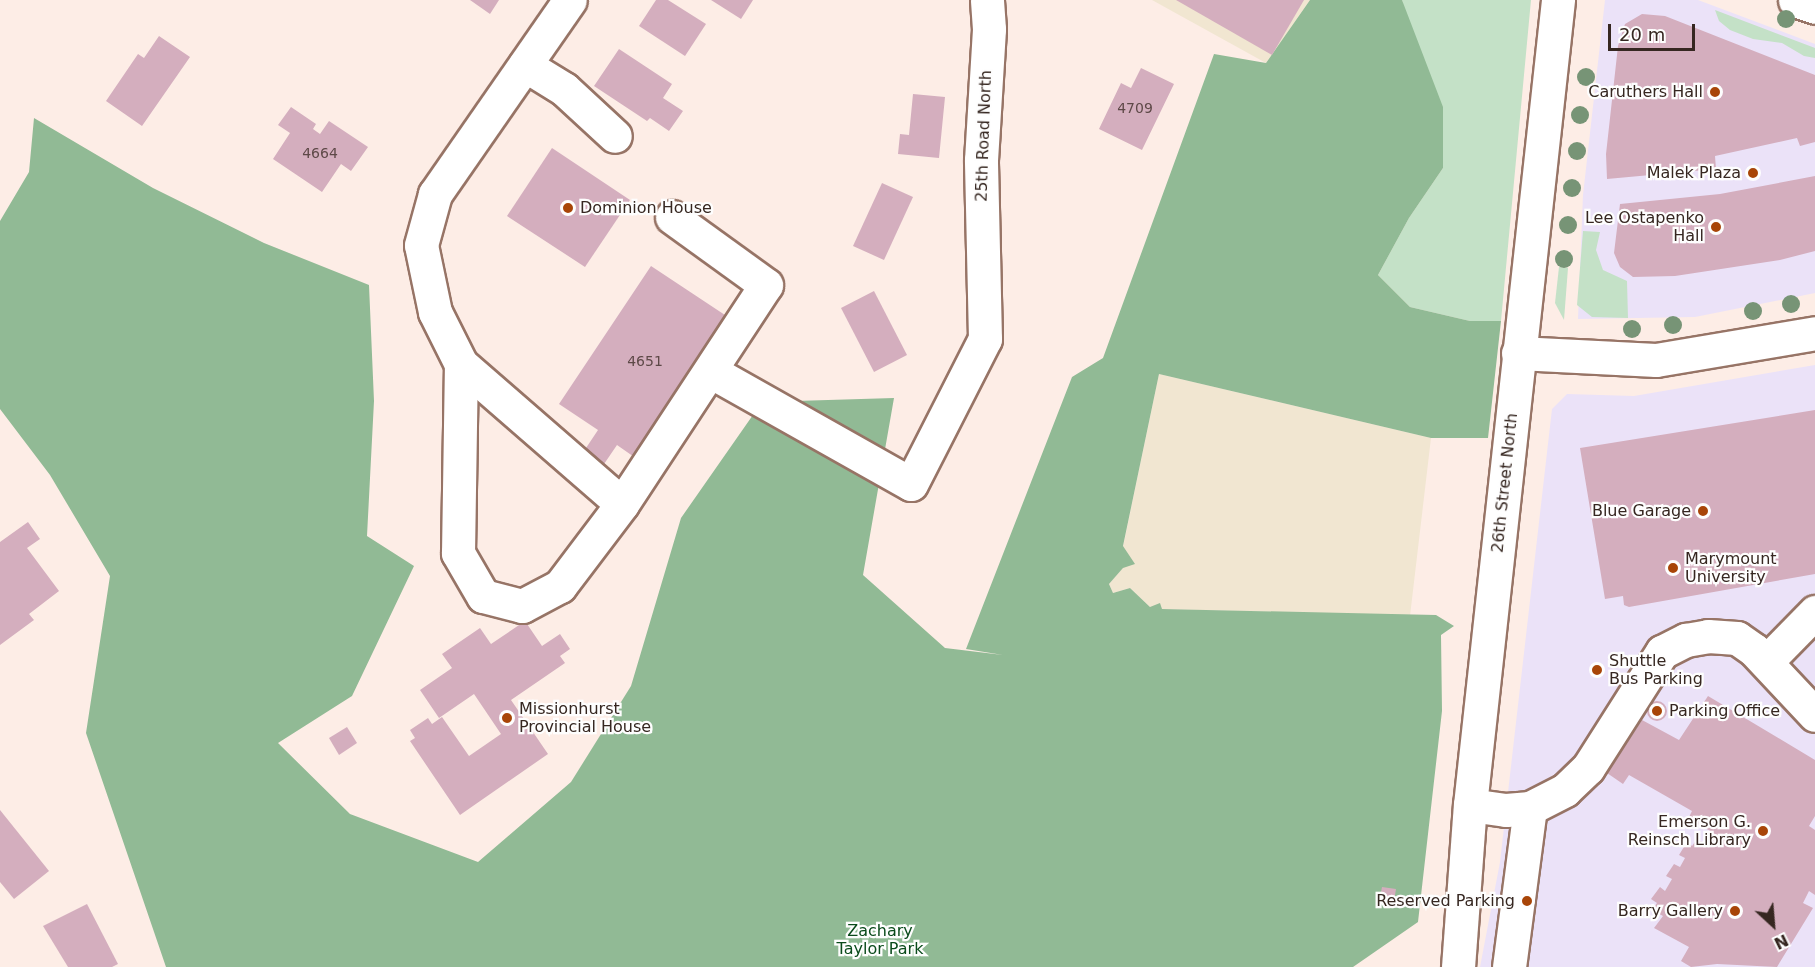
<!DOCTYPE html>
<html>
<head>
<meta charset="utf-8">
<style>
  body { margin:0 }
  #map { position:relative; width:1815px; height:967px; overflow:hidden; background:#fdede6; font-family:"DejaVu Sans",sans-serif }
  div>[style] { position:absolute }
  .industrial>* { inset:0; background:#f1e6d1 }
  .education>* { inset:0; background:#ebe2f8 }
  .green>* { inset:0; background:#c4e1c7 }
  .forest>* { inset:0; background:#91ba95 }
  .building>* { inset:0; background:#d4aebe }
  .round { border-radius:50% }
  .roads { filter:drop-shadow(2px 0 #977466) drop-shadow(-2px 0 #977466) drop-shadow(0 2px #977466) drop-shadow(0 -2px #977466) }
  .minor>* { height:33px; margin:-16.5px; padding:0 16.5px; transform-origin:16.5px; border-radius:16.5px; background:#fff }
  .major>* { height:33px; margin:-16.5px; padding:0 16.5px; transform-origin:16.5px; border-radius:16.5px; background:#fff }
  .trees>* { width:18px; height:18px; margin:-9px; border-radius:50%; background:#779476 }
  .dots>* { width:16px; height:16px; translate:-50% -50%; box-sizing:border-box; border:3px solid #fefefe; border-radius:50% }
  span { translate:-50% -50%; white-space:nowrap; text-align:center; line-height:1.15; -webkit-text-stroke:4.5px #fefefe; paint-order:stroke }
  .number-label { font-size:14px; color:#5e4948 }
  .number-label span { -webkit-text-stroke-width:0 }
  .poi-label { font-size:16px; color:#362721 }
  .right { translate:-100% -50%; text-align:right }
  .left { translate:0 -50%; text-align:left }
  .street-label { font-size:16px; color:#362721 }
  .park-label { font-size:16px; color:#0a4b1b }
  .north { position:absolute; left:1743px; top:895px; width:60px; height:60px; -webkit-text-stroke:4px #fefefe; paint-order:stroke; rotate:154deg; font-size:16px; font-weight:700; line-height:24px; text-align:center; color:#362721 }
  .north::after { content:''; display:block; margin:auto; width:21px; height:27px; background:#362721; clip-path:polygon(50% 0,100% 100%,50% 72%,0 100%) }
  .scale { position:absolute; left:1608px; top:24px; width:87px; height:27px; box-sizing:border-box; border:3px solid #362721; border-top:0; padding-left:8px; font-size:18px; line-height:21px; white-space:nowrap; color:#362721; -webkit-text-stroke:4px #fefefe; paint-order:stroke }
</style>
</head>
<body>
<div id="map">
  <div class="industrial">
    <div style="clip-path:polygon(1152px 0,1310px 0,1266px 63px)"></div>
    <div style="clip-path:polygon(1159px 374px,1431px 438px,1410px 616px,1161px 609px,1150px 607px,1130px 588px,1113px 593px,1109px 584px,1123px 568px,1123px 547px)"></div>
  </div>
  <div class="education">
    <div style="clip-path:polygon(1605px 0,1698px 0,1815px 44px,1815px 293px,1695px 317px,1578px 319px,1583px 195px)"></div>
    <div style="clip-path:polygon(1815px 365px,1815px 967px,1480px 967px,1500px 862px,1552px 409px,1567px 394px,1634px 396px)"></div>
  </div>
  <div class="green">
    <div style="clip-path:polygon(1402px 0,1531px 0,1501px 321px,1470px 321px,1410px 307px,1378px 275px,1409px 218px,1443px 168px)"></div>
    <div style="clip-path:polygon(1715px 10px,1815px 48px,1815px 58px,1804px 56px,1782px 43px,1753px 39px,1730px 30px,1719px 21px)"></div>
    <div style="clip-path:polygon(1583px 231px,1600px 232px,1596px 250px,1603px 270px,1627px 281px,1628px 318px,1592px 317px,1577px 305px)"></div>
    <div style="clip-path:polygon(1559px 267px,1568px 268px,1564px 320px,1555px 303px)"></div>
  </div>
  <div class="forest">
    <div style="clip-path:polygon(1310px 0,1402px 0,1443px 107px,1443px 168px,1409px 218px,1378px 275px,1410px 307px,1470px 321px,1501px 321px,1488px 438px,1431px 438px,1159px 374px,1123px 546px,1135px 564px,1123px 568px,1109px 584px,1113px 593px,1130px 588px,1150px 607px,1160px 603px,1162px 609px,1436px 615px,1454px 626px,1441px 635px,1442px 711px,1418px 922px,1353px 967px,166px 967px,86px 733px,110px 576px,50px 475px,0 409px,0 221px,29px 172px,34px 118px,153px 188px,264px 243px,369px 285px,374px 401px,367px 536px,414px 566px,352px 696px,278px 743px,350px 814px,478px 862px,571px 782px,631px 686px,681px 518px,762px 402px,894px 398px,863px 575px,945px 648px,1003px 655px,966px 649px,1072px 377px,1103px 358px,1214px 54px,1266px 63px)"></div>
  </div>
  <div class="building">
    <div style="clip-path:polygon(470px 0,499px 0,490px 14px)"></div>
    <div style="clip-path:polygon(656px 0,668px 0,706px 24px,685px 56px,639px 26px)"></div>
    <div style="clip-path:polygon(711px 0,753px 0,741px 19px)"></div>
    <div style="clip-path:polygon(1176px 0,1304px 0,1272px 55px)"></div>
    <div style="clip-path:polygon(1642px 14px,1665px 16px,1815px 75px,1815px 142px,1800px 146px,1797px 138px,1715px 156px,1716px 169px,1607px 179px,1606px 154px,1618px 46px,1625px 24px)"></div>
    <div style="clip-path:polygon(159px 36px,190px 57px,142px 126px,106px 101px,138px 54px,144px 58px)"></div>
    <div style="clip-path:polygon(619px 49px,672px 84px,663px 98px,683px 111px,669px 131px,650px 118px,647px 121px,594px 86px)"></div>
    <div style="clip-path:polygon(1141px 68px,1174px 84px,1142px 150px,1099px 129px,1121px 83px,1131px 88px)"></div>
    <div style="clip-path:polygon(913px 94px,945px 97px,939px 158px,898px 154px,900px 134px,909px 135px)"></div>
    <div style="clip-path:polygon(291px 107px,316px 124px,313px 129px,320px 134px,329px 121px,368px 147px,351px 171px,341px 164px,322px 192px,273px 159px,290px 133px,278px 125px)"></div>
    <div style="clip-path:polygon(552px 148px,630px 200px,585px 267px,507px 216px)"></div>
    <div style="clip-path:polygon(1815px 176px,1815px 251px,1780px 260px,1675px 276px,1633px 277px,1620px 267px,1614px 253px,1620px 204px,1720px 194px)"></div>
    <div style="clip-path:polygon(882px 183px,913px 197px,884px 260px,853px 246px)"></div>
    <div style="clip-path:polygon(651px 266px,731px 319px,637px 459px,617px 445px,602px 467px,582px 454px,598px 430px,559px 404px)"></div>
    <div style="clip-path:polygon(874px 291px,907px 355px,874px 372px,841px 308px)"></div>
    <div style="clip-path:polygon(1815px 410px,1815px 574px,1629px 607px,1624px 605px,1623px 596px,1605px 599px,1580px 448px)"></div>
    <div style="clip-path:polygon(28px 522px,40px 539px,27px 548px,59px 591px,29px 614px,34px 620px,0 645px,0 542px)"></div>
    <div style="clip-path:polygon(525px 621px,542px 646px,560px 634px,570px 649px,560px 656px,565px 663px,511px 700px,548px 754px,460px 815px,410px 741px,415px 738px,410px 730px,428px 718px,432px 724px,442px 717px,469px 756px,501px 734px,474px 694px,439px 718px,420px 690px,452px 668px,442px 654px,480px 628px,491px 644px)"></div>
    <div style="clip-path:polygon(1708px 696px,1815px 760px,1815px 816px,1809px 826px,1815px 830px,1815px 895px,1809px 891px,1803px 903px,1813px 908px,1777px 967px,1717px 964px,1691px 967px,1681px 961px,1689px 947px,1654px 928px,1663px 916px,1652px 910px,1657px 903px,1651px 899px,1660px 887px,1665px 891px,1672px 879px,1666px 876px,1674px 864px,1680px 867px,1685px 858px,1679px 855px,1687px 842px,1692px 846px,1697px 839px,1706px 844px,1714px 833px,1688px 819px,1692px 811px,1629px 775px,1623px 784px,1607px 773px,1642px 720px,1679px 740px)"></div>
    <div class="round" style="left:1647px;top:701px;width:20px;height:20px"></div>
    <div style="clip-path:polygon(347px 727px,357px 743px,339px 755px,329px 738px)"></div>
    <div style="clip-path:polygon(0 810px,49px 871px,14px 899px,0 882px)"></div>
    <div style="clip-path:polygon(1382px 887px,1396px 889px,1394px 901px,1380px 898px)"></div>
    <div style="clip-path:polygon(87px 904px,118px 964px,112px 967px,68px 967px,43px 926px)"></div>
  </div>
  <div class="roads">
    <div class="minor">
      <div style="left:525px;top:65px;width:46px;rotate:31.6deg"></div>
      <div style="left:564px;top:89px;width:69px;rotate:42.7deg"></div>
      <div style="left:1518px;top:353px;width:138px;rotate:2.9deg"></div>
      <div style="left:1656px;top:360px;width:161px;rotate:-9.6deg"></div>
      <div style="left:461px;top:364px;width:213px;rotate:41deg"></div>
      <div style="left:622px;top:504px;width:103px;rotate:127.1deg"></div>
      <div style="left:560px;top:586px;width:43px;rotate:152.2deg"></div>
      <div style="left:522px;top:606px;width:40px;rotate:-165.6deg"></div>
      <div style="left:483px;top:596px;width:50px;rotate:-120.2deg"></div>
      <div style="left:458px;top:553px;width:189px;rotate:-89.1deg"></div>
      <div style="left:461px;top:364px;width:58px;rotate:-116.6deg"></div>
      <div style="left:435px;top:312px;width:68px;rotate:-101.8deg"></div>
      <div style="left:421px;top:245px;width:53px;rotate:-74.6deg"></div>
      <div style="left:435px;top:194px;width:236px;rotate:-55.2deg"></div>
      <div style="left:712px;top:372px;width:228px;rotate:29.4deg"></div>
      <div style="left:911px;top:484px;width:163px;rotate:-63deg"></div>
      <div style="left:985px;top:339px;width:179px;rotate:-91.3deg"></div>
      <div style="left:981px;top:160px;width:131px;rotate:-86.5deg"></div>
      <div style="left:989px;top:29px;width:29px;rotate:-94deg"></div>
      <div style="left:622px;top:504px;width:262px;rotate:-56.7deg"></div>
      <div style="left:766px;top:285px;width:116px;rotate:-144.1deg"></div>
      <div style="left:1766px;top:662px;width:70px;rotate:-45.6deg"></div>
      <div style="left:1470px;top:805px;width:36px;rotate:8deg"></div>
      <div style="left:1506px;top:810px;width:24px;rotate:-5deg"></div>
      <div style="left:1530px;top:808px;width:39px;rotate:-27deg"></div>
      <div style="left:1565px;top:790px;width:32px;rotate:-44deg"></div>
      <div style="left:1588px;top:768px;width:138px;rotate:-57.5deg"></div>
      <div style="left:1662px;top:652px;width:27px;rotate:-27deg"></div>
      <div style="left:1686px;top:640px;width:22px;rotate:-10deg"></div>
      <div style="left:1708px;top:636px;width:29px;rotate:4deg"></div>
      <div style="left:1737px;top:638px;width:21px;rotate:35deg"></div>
      <div style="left:1754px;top:650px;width:89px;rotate:46.8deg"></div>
      <div style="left:1458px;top:967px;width:162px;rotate:-85.8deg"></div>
      <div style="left:1470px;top:805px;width:810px;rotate:-83.76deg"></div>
      <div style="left:1509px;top:967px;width:160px;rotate:-82.5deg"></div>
    </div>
    <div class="major">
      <div style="left:1795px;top:0;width:21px;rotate:19deg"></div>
    </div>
  </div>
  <div class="trees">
    <div style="left:1786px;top:19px"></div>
    <div style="left:1586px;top:77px"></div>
    <div style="left:1580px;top:115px"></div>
    <div style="left:1577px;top:151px"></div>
    <div style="left:1572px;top:188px"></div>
    <div style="left:1568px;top:225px"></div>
    <div style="left:1564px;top:259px"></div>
    <div style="left:1791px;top:304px"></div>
    <div style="left:1753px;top:311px"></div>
    <div style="left:1673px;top:325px"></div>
    <div style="left:1632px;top:329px"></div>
  </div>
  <div class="dots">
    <div style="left:1715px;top:92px;background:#a84508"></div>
    <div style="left:1753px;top:173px;background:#a84508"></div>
    <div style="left:568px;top:208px;background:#a84508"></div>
    <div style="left:1716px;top:227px;background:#a84508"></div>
    <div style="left:1703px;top:511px;background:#a84508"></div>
    <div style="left:1673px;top:568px;background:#a84508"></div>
    <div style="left:1597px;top:670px;background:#a84508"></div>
    <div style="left:1657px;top:711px;background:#a84508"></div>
    <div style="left:507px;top:718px;background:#a84508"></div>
    <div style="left:1763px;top:831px;background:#a84508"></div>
    <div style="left:1527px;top:901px;background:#a84508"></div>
    <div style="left:1735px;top:911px;background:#a84508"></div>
  </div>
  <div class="number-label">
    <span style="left:1135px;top:108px">4709</span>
    <span style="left:320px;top:153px">4664</span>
    <span style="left:645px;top:361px">4651</span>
  </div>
  <div class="poi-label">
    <span class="right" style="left:1703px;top:92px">Caruthers Hall</span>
    <span class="right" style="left:1741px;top:173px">Malek Plaza</span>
    <span class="left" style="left:580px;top:208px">Dominion House</span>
    <span class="right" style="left:1704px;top:227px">Lee Ostapenko<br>Hall</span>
    <span class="right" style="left:1691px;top:511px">Blue Garage</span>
    <span class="left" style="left:1685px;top:568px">Marymount<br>University</span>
    <span class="left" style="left:1609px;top:670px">Shuttle<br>Bus Parking</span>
    <span class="left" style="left:519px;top:718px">Missionhurst<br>Provincial House</span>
    <span class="left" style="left:1669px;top:711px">Parking Office</span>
    <span class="right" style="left:1751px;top:831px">Emerson G.<br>Reinsch Library</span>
    <span class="right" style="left:1515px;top:901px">Reserved Parking</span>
    <span class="right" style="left:1723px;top:911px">Barry Gallery</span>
  </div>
  <div class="street-label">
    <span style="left:984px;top:136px;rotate:-88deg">25th Road North</span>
    <span style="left:1505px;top:483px;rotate:-84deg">26th Street North</span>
  </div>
  <div class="park-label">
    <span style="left:880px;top:940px">Zachary<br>Taylor Park</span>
  </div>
  <div class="north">N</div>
  <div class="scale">20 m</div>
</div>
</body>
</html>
